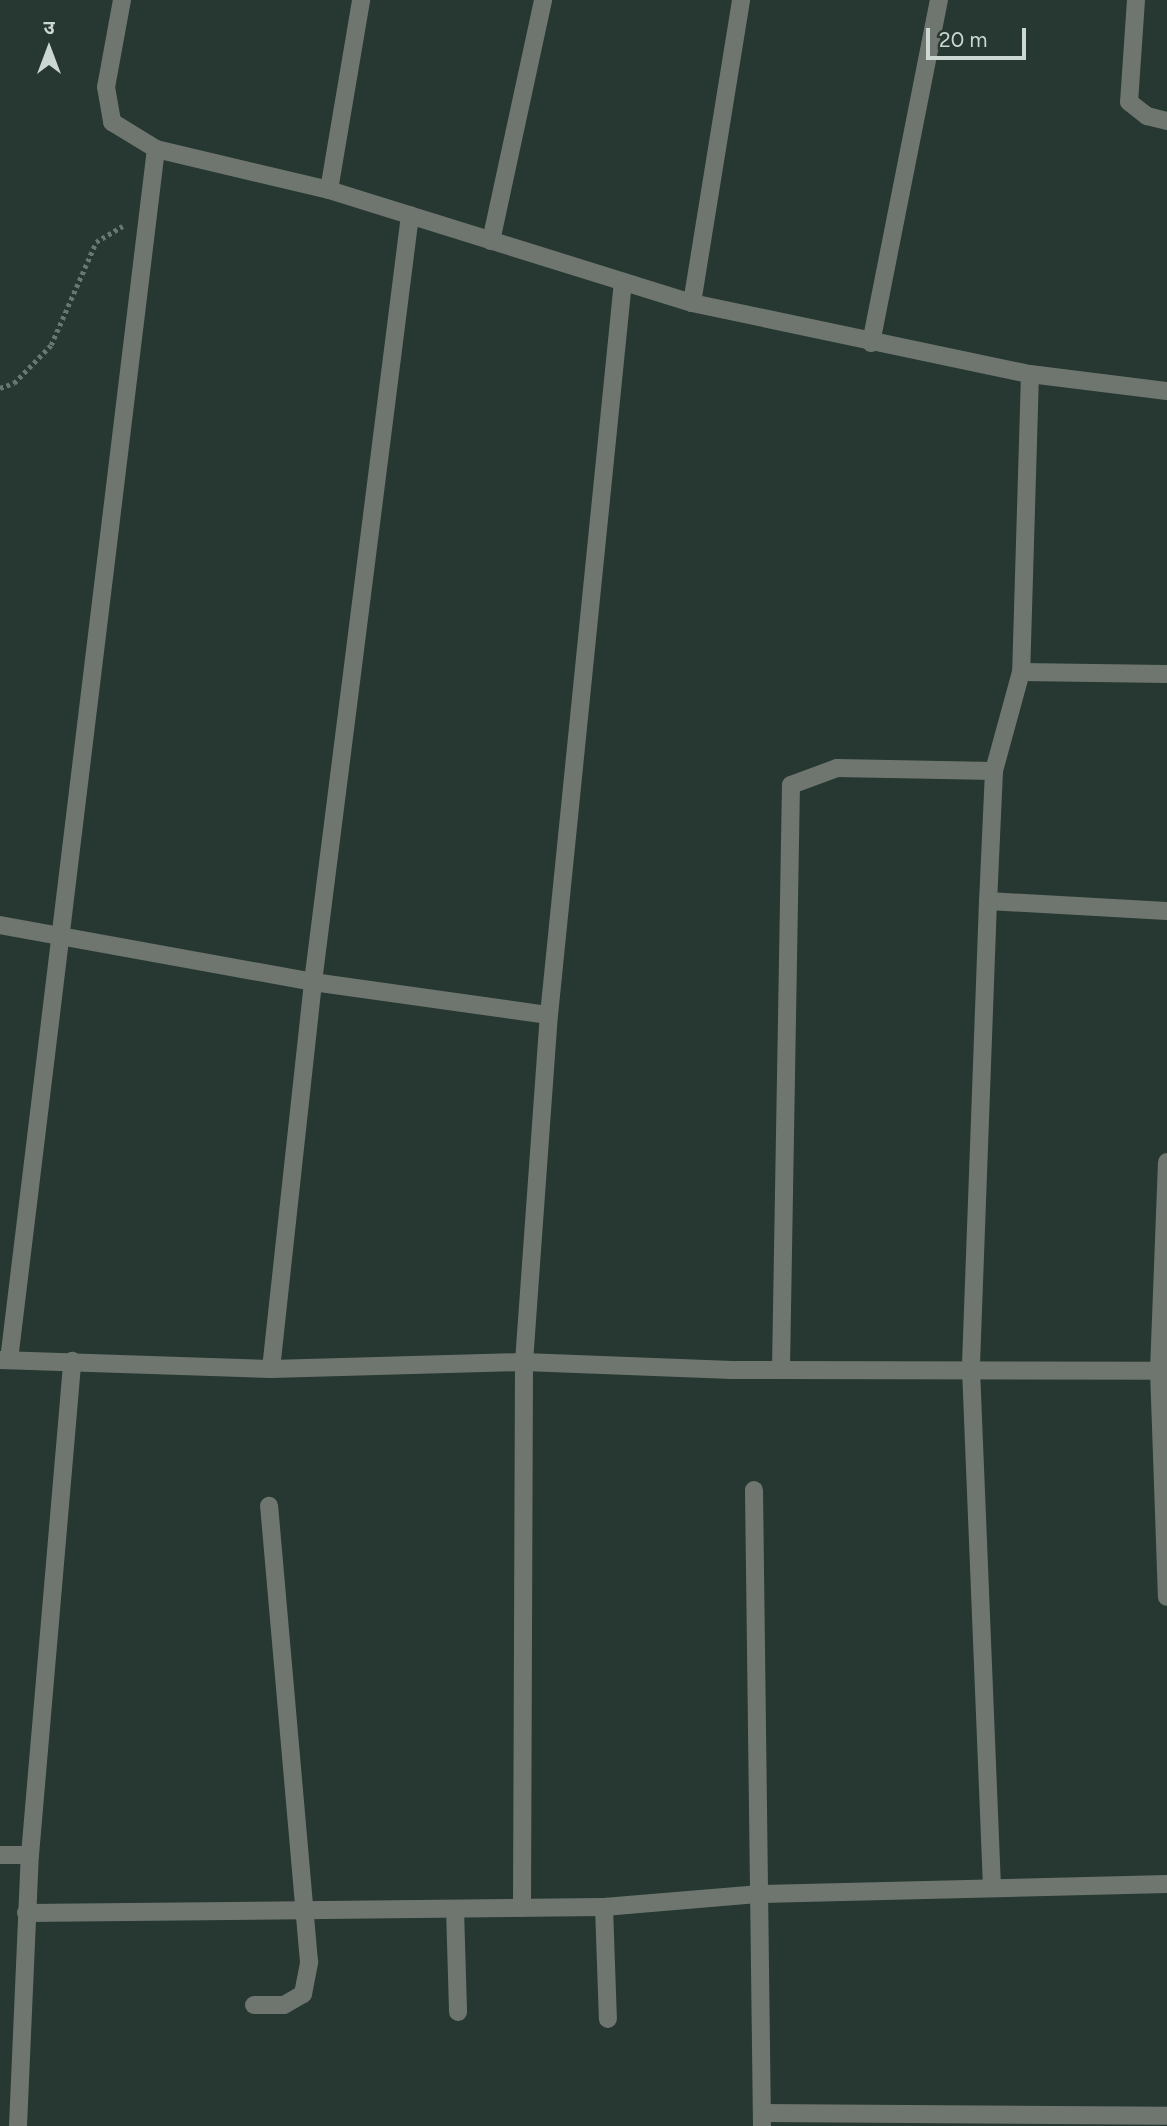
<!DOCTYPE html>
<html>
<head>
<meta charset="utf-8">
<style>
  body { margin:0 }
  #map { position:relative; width:1167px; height:2126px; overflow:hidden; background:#263831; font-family:Figtree,"Noto Sans Devanagari",sans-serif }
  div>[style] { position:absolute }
  .path>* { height:4.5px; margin-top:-2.25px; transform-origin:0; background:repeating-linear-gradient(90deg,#687771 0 3.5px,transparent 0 7px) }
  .minor>* { height:18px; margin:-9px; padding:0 9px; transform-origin:9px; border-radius:9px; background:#6f7670 }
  span { translate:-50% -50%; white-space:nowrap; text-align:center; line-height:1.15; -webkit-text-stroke:6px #263831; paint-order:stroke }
  .north { position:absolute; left:14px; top:14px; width:70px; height:70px; -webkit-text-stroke:5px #263831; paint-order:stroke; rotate:0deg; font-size:19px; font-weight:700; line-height:28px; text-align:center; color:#ccd6d2 }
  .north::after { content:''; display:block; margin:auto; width:24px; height:32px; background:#ccd6d2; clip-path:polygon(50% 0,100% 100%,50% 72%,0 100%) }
  .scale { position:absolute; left:926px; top:28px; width:100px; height:32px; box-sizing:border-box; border:4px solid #ccd6d2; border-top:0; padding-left:9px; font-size:21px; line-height:24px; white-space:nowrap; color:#ccd6d2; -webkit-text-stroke:5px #263831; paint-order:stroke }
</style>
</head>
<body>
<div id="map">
  <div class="path">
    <div style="left:0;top:388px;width:15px;rotate:-20deg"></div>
    <div style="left:14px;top:383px;width:53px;rotate:-45.8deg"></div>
    <div style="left:51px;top:345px;width:112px;rotate:-66.4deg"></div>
    <div style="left:96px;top:242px;width:31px;rotate:-31deg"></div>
  </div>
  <div class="minor">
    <div style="left:122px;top:0;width:88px;rotate:100.4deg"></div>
    <div style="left:106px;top:87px;width:36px;rotate:80deg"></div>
    <div style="left:112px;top:122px;width:52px;rotate:31.5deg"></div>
    <div style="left:156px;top:149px;width:178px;rotate:13.3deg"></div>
    <div style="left:329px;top:190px;width:380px;rotate:17.3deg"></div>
    <div style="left:692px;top:303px;width:345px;rotate:11.9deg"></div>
    <div style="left:1030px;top:374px;width:138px;rotate:7.1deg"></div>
    <div style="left:1136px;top:0;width:102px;rotate:93.9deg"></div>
    <div style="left:1129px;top:102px;width:23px;rotate:38deg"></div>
    <div style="left:1147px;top:116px;width:21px;rotate:14deg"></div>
    <div style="left:329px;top:190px;width:193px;rotate:-80.4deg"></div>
    <div style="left:491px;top:241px;width:247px;rotate:-77.8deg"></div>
    <div style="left:692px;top:303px;width:307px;rotate:-80.8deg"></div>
    <div style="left:871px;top:343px;width:350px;rotate:-78.8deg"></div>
    <div style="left:1030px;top:374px;width:298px;rotate:91.7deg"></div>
    <div style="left:1021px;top:672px;width:103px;rotate:105.3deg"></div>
    <div style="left:994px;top:771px;width:130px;rotate:92.6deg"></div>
    <div style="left:988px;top:901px;width:179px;rotate:3.2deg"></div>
    <div style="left:1021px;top:672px;width:146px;rotate:0.8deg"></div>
    <div style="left:988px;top:901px;width:468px;rotate:92.1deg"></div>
    <div style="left:971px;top:1369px;width:518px;rotate:87.68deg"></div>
    <div style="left:0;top:925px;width:318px;rotate:10.3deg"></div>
    <div style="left:313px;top:982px;width:238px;rotate:8deg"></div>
    <div style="left:1167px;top:1162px;width:208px;rotate:92.2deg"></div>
    <div style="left:1159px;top:1370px;width:227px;rotate:88deg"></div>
    <div style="left:0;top:1360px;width:271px;rotate:1.9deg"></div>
    <div style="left:271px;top:1369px;width:253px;rotate:-1.6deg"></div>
    <div style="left:524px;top:1362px;width:208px;rotate:2.2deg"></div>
    <div style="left:732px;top:1370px;width:435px;rotate:0.1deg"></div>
    <div style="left:9px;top:1360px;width:1220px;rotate:-83.08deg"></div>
    <div style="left:781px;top:1368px;width:583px;rotate:-89.02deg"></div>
    <div style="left:791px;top:785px;width:49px;rotate:-20.3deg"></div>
    <div style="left:837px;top:768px;width:157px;rotate:1.1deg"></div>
    <div style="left:271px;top:1369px;width:389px;rotate:-83.8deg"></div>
    <div style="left:313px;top:982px;width:773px;rotate:-82.79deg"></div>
    <div style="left:754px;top:1490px;width:636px;rotate:89.28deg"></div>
    <div style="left:0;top:1855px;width:30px"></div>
    <div style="left:604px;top:1907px;width:112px;rotate:88deg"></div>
    <div style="left:522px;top:1908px;width:546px;rotate:-89.79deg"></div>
    <div style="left:524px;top:1362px;width:348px;rotate:-85.9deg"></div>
    <div style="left:549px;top:1015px;width:737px;rotate:-84.24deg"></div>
    <div style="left:455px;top:1909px;width:103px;rotate:88.3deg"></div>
    <div style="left:26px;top:1913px;width:578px;rotate:-0.59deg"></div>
    <div style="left:604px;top:1907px;width:157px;rotate:-4.8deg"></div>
    <div style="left:760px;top:1894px;width:407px;rotate:-1.4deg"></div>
    <div style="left:254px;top:2005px;width:30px"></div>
    <div style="left:284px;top:2005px;width:22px;rotate:-30deg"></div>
    <div style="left:303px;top:1994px;width:33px;rotate:-79deg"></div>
    <div style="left:309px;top:1962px;width:458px;rotate:-95deg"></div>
    <div style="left:762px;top:2113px;width:405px;rotate:0.4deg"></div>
    <div style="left:18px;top:2126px;width:271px;rotate:-87.5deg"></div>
    <div style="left:30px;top:1855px;width:496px;rotate:-85.1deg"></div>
  </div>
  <div class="north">उ</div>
  <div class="scale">20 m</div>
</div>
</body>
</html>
